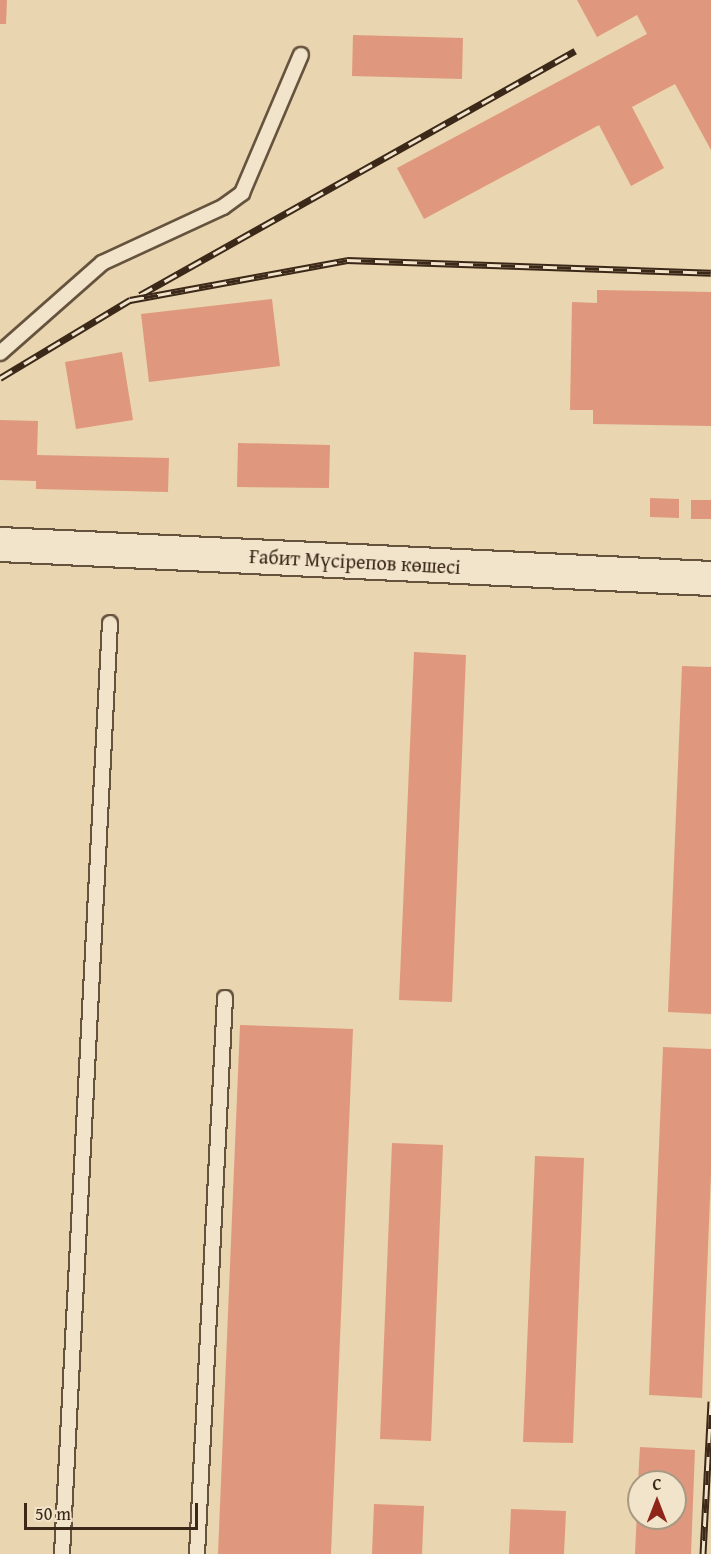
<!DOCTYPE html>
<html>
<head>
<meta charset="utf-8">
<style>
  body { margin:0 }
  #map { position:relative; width:711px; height:1554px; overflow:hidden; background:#e9d5af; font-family:"Gentium Book Plus",serif }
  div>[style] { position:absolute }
  .building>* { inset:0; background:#df987e }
  .roads { filter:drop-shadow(2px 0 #66533e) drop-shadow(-2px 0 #66533e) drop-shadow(0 2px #66533e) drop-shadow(0 -2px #66533e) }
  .service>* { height:14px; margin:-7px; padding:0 7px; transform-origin:7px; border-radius:7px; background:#f1e4cb }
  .secondary>* { height:33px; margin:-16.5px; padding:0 16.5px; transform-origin:16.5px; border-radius:16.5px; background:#f1e4cb }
  .rail>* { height:7px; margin-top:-3.5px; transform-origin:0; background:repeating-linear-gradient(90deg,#f1e4cb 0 14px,#3b2818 0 28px); box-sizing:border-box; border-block:2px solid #3b2818 }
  span { translate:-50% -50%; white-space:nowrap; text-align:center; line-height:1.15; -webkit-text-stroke:5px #f1e4cb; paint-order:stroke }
  .street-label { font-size:20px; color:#3b2818 }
  .north { position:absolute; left:627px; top:1470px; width:60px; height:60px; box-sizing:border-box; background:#f1e4cb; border:2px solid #a89983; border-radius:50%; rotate:0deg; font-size:16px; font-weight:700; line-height:24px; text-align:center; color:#3b2818 }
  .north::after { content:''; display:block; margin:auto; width:21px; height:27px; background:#8f2418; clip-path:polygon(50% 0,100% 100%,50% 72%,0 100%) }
  .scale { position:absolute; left:24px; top:1503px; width:174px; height:27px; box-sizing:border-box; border:3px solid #3b2818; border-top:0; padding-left:8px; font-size:18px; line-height:21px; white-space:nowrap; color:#3b2818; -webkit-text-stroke:4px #f1e4cb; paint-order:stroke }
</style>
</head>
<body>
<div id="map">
  <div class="building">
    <div style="clip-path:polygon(0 0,7px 0,6px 24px,0 24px)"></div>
    <div style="clip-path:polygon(577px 0,711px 0,711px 150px,675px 84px,632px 107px,664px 168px,631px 186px,599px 125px,424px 219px,397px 168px,647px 34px,637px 15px,597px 37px)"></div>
    <div style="clip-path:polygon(353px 35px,463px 38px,462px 79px,352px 76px)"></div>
    <div style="clip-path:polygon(597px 290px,711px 292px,711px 426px,593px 424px,593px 410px,570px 410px,572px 302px,597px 303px)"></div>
    <div style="clip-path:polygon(272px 299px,280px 366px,149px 382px,141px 314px)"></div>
    <div style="clip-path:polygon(122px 352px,133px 420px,76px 429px,65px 362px)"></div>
    <div style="clip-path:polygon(0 420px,38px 421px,37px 455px,169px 458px,168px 492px,36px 489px,36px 481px,0 480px)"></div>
    <div style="clip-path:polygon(238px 443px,330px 445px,329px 488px,237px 487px)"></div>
    <div style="clip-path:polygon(650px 498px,679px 499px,679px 518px,650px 517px)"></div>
    <div style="clip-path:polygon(691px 500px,711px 500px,711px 519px,691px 519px)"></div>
    <div style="clip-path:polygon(414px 652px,466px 655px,452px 1002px,399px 1000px)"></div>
    <div style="clip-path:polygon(682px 666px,711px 667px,711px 1014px,668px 1012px)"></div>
    <div style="clip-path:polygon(240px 1025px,353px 1029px,331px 1554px,218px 1554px)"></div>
    <div style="clip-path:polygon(663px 1047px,711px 1049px,711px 1173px,702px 1398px,649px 1395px)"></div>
    <div style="clip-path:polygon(392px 1143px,443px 1145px,431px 1441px,380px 1439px)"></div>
    <div style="clip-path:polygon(535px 1156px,584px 1158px,573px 1443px,523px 1442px)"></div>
    <div style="clip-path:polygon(640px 1447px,695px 1450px,691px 1554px,635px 1554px,637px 1511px,639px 1518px,675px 1518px,675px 1482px,638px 1482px)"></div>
    <div style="clip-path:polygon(374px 1504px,424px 1506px,422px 1554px,372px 1554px)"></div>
    <div style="clip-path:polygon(511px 1509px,566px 1511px,564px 1554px,509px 1554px)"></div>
  </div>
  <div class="roads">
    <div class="service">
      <div style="left:0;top:353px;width:136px;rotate:-41.4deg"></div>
      <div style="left:102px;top:263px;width:133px;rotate:-24.8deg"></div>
      <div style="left:223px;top:207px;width:24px;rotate:-36deg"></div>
      <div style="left:242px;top:193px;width:150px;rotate:-66.9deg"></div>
      <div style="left:62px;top:1554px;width:932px;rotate:-87.05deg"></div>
      <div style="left:197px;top:1554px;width:557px;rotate:-87.12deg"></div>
    </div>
    <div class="secondary">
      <div style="left:0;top:544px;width:712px;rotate:2.74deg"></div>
    </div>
  </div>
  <div class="rail">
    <div style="left:140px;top:295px;width:499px;rotate:-29.3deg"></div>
    <div style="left:0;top:378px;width:152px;rotate:-31deg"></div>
    <div style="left:130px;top:300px;width:221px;rotate:-10.4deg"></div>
    <div style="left:347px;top:260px;width:364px;rotate:2deg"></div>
    <div style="left:703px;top:1554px;width:153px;rotate:-87deg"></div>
  </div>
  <div class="street-label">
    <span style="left:355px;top:561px;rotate:3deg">Ғабит Мүсірепов көшесі</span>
  </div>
  <div class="north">С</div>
  <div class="scale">50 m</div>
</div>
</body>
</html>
